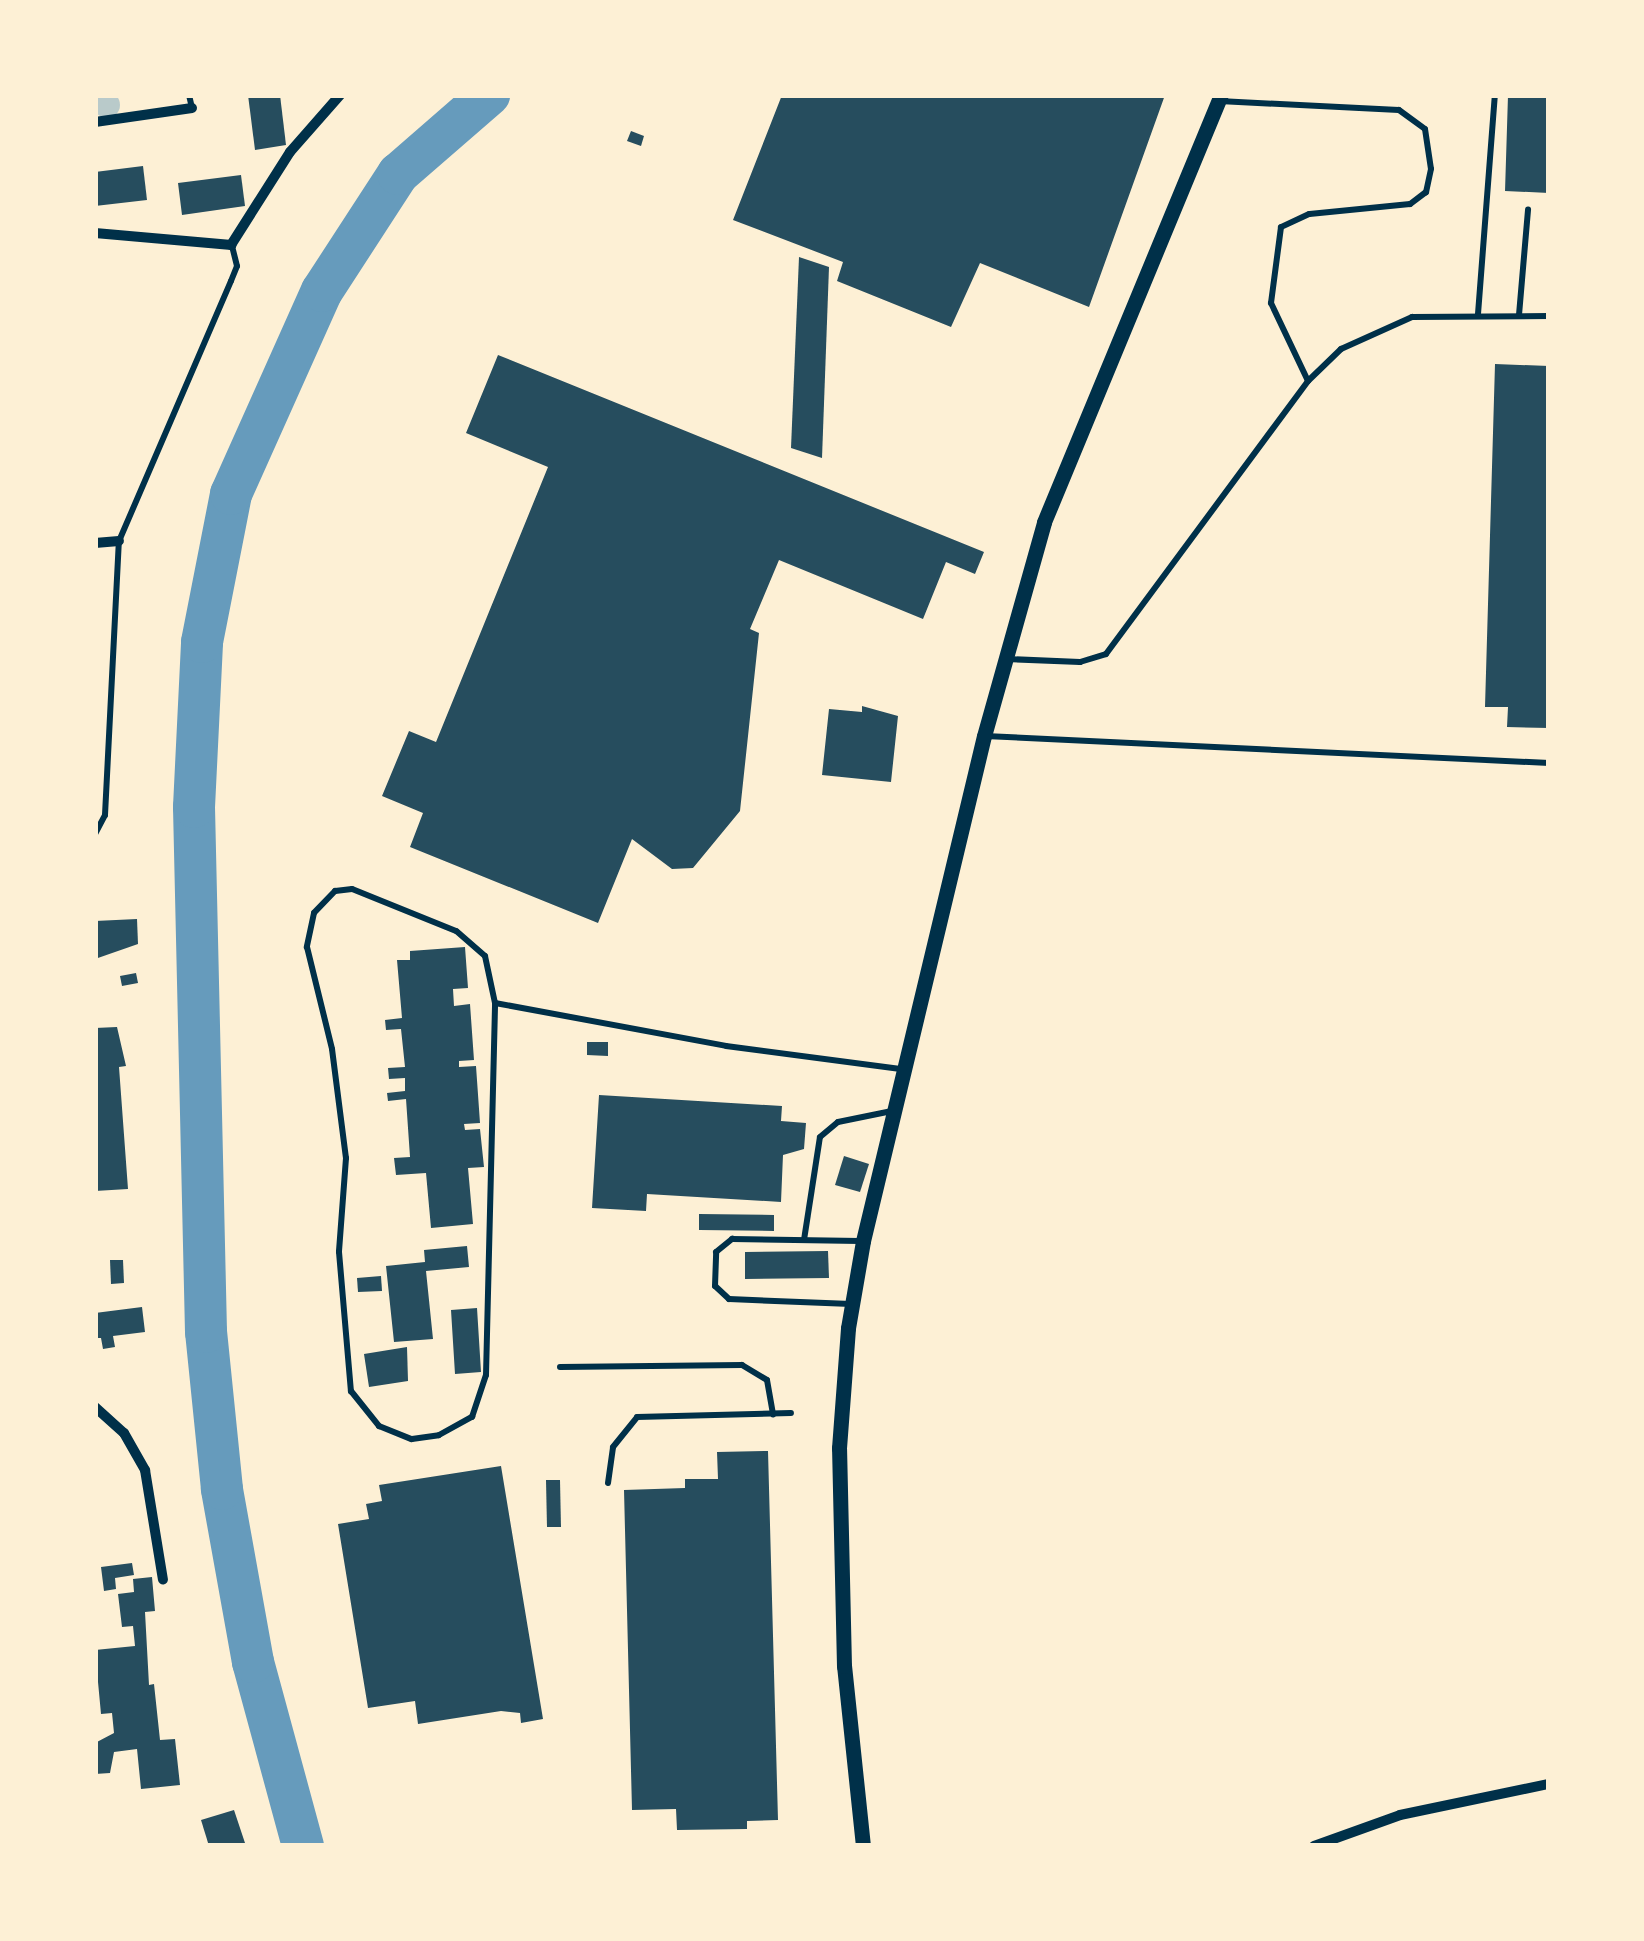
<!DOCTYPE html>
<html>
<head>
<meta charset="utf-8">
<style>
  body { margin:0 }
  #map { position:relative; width:1644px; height:1941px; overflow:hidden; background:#fdf0d5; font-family:"Source Sans 3",sans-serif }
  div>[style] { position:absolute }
  .green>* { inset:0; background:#b9caca }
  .round { border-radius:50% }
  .river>* { height:42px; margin:-21px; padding:0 21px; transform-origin:21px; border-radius:21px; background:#669bbc }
  .building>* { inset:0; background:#264d5e }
  .service>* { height:6px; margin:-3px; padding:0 3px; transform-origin:3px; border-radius:3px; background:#003049 }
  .minor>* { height:10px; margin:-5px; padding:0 5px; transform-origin:5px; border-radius:5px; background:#003049 }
  .tertiary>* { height:15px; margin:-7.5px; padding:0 7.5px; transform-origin:7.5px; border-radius:7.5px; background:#003049 }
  span { translate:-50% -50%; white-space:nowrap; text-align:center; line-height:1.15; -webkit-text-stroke:9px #fdf0d5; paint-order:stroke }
  .frame { position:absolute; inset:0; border:98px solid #fdf0d5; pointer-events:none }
</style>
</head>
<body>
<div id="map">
  <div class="green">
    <div class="round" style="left:94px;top:92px;width:26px;height:26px"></div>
  </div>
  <div class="river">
    <div style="left:303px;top:1846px;width:191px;rotate:-105.2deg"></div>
    <div style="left:253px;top:1662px;width:176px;rotate:-100.2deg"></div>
    <div style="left:222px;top:1489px;width:158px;rotate:-95.8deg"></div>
    <div style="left:206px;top:1332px;width:525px;rotate:-91.31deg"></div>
    <div style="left:194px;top:807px;width:165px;rotate:-87.2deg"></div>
    <div style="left:202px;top:642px;width:151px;rotate:-78.9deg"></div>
    <div style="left:231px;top:494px;width:222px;rotate:-65.9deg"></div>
    <div style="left:322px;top:291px;width:140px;rotate:-57deg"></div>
    <div style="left:398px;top:174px;width:121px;rotate:-41deg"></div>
  </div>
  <div class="building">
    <div style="clip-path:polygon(248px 95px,280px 95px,286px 145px,255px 150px)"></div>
    <div style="clip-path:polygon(782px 95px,1165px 95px,1089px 307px,980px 263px,951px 327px,837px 281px,843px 262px,733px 220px)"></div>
    <div style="clip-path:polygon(1508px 95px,1549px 95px,1549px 193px,1505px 191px)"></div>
    <div style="clip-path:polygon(631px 131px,644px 136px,641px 146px,627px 141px)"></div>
    <div style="clip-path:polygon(143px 166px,147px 200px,95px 206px,95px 172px)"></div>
    <div style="clip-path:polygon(241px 175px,245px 206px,182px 215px,178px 183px)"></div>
    <div style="clip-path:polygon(799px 257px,829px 267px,822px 458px,791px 448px)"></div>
    <div style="clip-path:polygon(498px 355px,984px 552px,975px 574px,946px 562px,923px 619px,779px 560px,750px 629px,759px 633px,740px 811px,693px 868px,672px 869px,632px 839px,598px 923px,410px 847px,423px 813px,382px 796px,409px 731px,436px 742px,548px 467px,466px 433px)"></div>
    <div style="clip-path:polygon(1495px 364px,1549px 366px,1549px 728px,1507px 727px,1508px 707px,1485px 707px)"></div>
    <div style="clip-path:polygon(862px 706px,898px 716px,891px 782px,822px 775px,829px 709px,862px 712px)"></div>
    <div style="clip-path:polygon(137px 919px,138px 944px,95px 959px,95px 921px)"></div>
    <div style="clip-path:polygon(465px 947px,468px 988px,453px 989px,454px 1006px,470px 1004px,474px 1060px,459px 1061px,459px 1067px,476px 1066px,480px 1123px,464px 1124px,465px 1130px,480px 1129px,484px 1167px,468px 1168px,473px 1224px,431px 1228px,426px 1173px,396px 1175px,394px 1158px,410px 1157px,406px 1099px,388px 1101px,387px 1093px,405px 1091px,405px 1078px,389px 1079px,388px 1068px,405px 1067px,401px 1029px,386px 1030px,385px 1020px,402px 1018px,397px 960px,410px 960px,410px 951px)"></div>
    <div style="clip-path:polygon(136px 973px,138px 983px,122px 986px,120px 976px)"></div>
    <div style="clip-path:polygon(117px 1027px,126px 1066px,119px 1067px,128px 1189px,95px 1191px,95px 1028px)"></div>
    <div style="clip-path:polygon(587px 1042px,608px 1042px,608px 1056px,587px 1055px)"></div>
    <div style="clip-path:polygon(599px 1095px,782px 1106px,781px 1121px,806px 1123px,804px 1149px,783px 1155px,781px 1202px,647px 1194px,646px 1211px,592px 1208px)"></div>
    <div style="clip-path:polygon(844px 1156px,869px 1164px,860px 1192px,835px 1185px)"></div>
    <div style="clip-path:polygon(699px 1214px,774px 1215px,774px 1231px,699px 1230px)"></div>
    <div style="clip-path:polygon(467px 1246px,469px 1267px,426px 1271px,433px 1339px,394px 1342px,386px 1266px,425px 1262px,424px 1250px)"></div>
    <div style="clip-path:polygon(828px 1251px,829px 1278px,745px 1279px,745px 1252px)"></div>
    <div style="clip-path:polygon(110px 1260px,123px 1260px,124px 1283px,111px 1284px)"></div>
    <div style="clip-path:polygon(381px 1276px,382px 1291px,358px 1292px,357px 1278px)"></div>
    <div style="clip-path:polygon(142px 1307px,145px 1332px,113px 1336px,115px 1347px,103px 1349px,101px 1338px,95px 1338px,95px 1313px)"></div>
    <div style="clip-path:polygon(477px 1308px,481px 1372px,455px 1374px,451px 1310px)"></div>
    <div style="clip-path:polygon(407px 1347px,408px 1381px,369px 1387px,364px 1354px)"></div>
    <div style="clip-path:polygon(768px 1451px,778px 1820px,747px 1821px,747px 1829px,677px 1830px,676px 1809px,632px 1810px,624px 1490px,685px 1488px,685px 1479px,718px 1479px,717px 1452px)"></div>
    <div style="clip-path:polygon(501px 1466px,543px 1719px,521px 1723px,520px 1713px,501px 1711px,418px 1724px,415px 1701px,368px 1708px,338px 1524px,369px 1519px,366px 1504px,382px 1501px,379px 1485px)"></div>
    <div style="clip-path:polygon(546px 1480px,560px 1480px,561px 1527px,547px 1527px)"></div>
    <div style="clip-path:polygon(132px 1563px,134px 1575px,115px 1578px,116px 1589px,104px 1591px,101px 1567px)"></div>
    <div style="clip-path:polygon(152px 1577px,155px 1611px,145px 1612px,149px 1685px,154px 1684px,160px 1740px,175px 1739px,180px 1785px,141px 1789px,137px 1749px,114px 1752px,110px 1773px,95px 1774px,95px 1743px,114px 1733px,112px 1713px,101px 1714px,95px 1650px,135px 1646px,133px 1626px,122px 1627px,118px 1594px,134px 1592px,133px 1579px)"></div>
    <div style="clip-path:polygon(234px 1810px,246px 1846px,209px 1846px,201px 1820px)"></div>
  </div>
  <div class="service">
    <div style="left:189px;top:95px;width:13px;rotate:77deg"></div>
    <div style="left:1219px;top:101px;width:180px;rotate:2.9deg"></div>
    <div style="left:1399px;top:110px;width:32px;rotate:36deg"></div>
    <div style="left:1425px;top:129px;width:40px;rotate:81.5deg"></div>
    <div style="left:1431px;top:169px;width:24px;rotate:102deg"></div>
    <div style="left:1426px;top:192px;width:20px;rotate:143deg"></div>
    <div style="left:1410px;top:204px;width:101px;rotate:174.3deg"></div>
    <div style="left:1309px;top:214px;width:31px;rotate:155deg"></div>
    <div style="left:1281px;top:227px;width:77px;rotate:97.5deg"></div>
    <div style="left:1271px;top:303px;width:86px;rotate:64.6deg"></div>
    <div style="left:1478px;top:314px;width:220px;rotate:-85.6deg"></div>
    <div style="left:1519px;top:315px;width:106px;rotate:-85.1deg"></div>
    <div style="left:1007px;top:659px;width:73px;rotate:2.4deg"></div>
    <div style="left:1080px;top:662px;width:27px;rotate:-17deg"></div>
    <div style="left:1106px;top:654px;width:340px;rotate:-53.5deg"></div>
    <div style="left:1308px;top:381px;width:46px;rotate:-44.1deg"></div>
    <div style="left:1341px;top:349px;width:78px;rotate:-24.3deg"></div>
    <div style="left:1412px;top:317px;width:137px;rotate:-0.4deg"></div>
    <div style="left:985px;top:736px;width:565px;rotate:2.74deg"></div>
    <div style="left:95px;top:834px;width:21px;rotate:-62deg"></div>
    <div style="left:105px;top:815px;width:274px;rotate:-87.1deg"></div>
    <div style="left:119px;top:541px;width:283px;rotate:-66.7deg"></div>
    <div style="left:231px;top:281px;width:16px;rotate:-68deg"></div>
    <div style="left:237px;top:266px;width:21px;rotate:-104deg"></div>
    <div style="left:495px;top:1003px;width:48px;rotate:-102deg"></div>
    <div style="left:485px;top:956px;width:38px;rotate:-139deg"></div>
    <div style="left:456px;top:931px;width:112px;rotate:-158deg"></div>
    <div style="left:352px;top:889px;width:17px;rotate:173deg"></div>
    <div style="left:335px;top:891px;width:30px;rotate:134deg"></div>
    <div style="left:314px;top:913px;width:35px;rotate:102deg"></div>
    <div style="left:307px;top:947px;width:105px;rotate:76.2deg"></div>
    <div style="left:332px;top:1049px;width:110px;rotate:82.7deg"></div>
    <div style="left:346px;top:1158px;width:94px;rotate:94.3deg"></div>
    <div style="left:339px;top:1252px;width:140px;rotate:85.1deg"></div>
    <div style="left:351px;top:1391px;width:45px;rotate:51.3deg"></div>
    <div style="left:379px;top:1426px;width:35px;rotate:22deg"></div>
    <div style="left:412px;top:1439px;width:27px;rotate:-8deg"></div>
    <div style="left:439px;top:1435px;width:38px;rotate:-29deg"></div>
    <div style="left:472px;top:1417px;width:44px;rotate:-71.6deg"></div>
    <div style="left:486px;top:1375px;width:372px;rotate:-88.6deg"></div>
    <div style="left:495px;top:1003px;width:235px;rotate:10.5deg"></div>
    <div style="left:726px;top:1046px;width:176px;rotate:7.5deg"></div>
    <div style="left:804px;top:1240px;width:104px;rotate:-81.2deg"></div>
    <div style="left:820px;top:1137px;width:23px;rotate:-40deg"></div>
    <div style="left:838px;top:1122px;width:55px;rotate:-11.5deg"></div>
    <div style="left:851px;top:1304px;width:122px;rotate:-177.7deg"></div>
    <div style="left:729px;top:1299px;width:19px;rotate:-137deg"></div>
    <div style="left:715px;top:1286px;width:34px;rotate:-88deg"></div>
    <div style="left:716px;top:1252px;width:21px;rotate:-39deg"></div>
    <div style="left:732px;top:1239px;width:128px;rotate:0.9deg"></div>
    <div style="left:560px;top:1367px;width:182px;rotate:-0.6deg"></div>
    <div style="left:742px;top:1365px;width:29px;rotate:31deg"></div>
    <div style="left:767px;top:1380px;width:35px;rotate:80deg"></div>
    <div style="left:608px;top:1483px;width:36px;rotate:-82deg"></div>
    <div style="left:613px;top:1447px;width:38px;rotate:-51deg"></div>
    <div style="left:637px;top:1417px;width:154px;rotate:-1.5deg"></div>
  </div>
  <div class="minor">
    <div style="left:95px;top:122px;width:98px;rotate:-8.2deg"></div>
    <div style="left:95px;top:233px;width:137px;rotate:5deg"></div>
    <div style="left:231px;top:245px;width:110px;rotate:-57.6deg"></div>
    <div style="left:290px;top:152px;width:76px;rotate:-48.7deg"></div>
    <div style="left:95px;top:543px;width:24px;rotate:-5deg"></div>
    <div style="left:95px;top:1407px;width:39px;rotate:42deg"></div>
    <div style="left:124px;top:1433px;width:43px;rotate:60.4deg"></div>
    <div style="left:145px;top:1470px;width:111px;rotate:80.7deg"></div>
    <div style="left:1314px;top:1846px;width:91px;rotate:-19.8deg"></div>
    <div style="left:1400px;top:1815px;width:152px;rotate:-11.8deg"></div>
  </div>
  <div class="tertiary">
    <div style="left:863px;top:1846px;width:181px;rotate:-96deg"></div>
    <div style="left:844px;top:1666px;width:218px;rotate:-91.3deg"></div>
    <div style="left:839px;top:1448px;width:120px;rotate:-85.7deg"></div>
    <div style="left:848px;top:1328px;width:88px;rotate:-80.2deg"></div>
    <div style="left:863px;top:1241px;width:519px;rotate:-76.53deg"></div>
    <div style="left:984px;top:736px;width:222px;rotate:-74.3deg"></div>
    <div style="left:1044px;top:522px;width:462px;rotate:-67.5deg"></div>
  </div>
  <div class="frame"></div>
</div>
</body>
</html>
